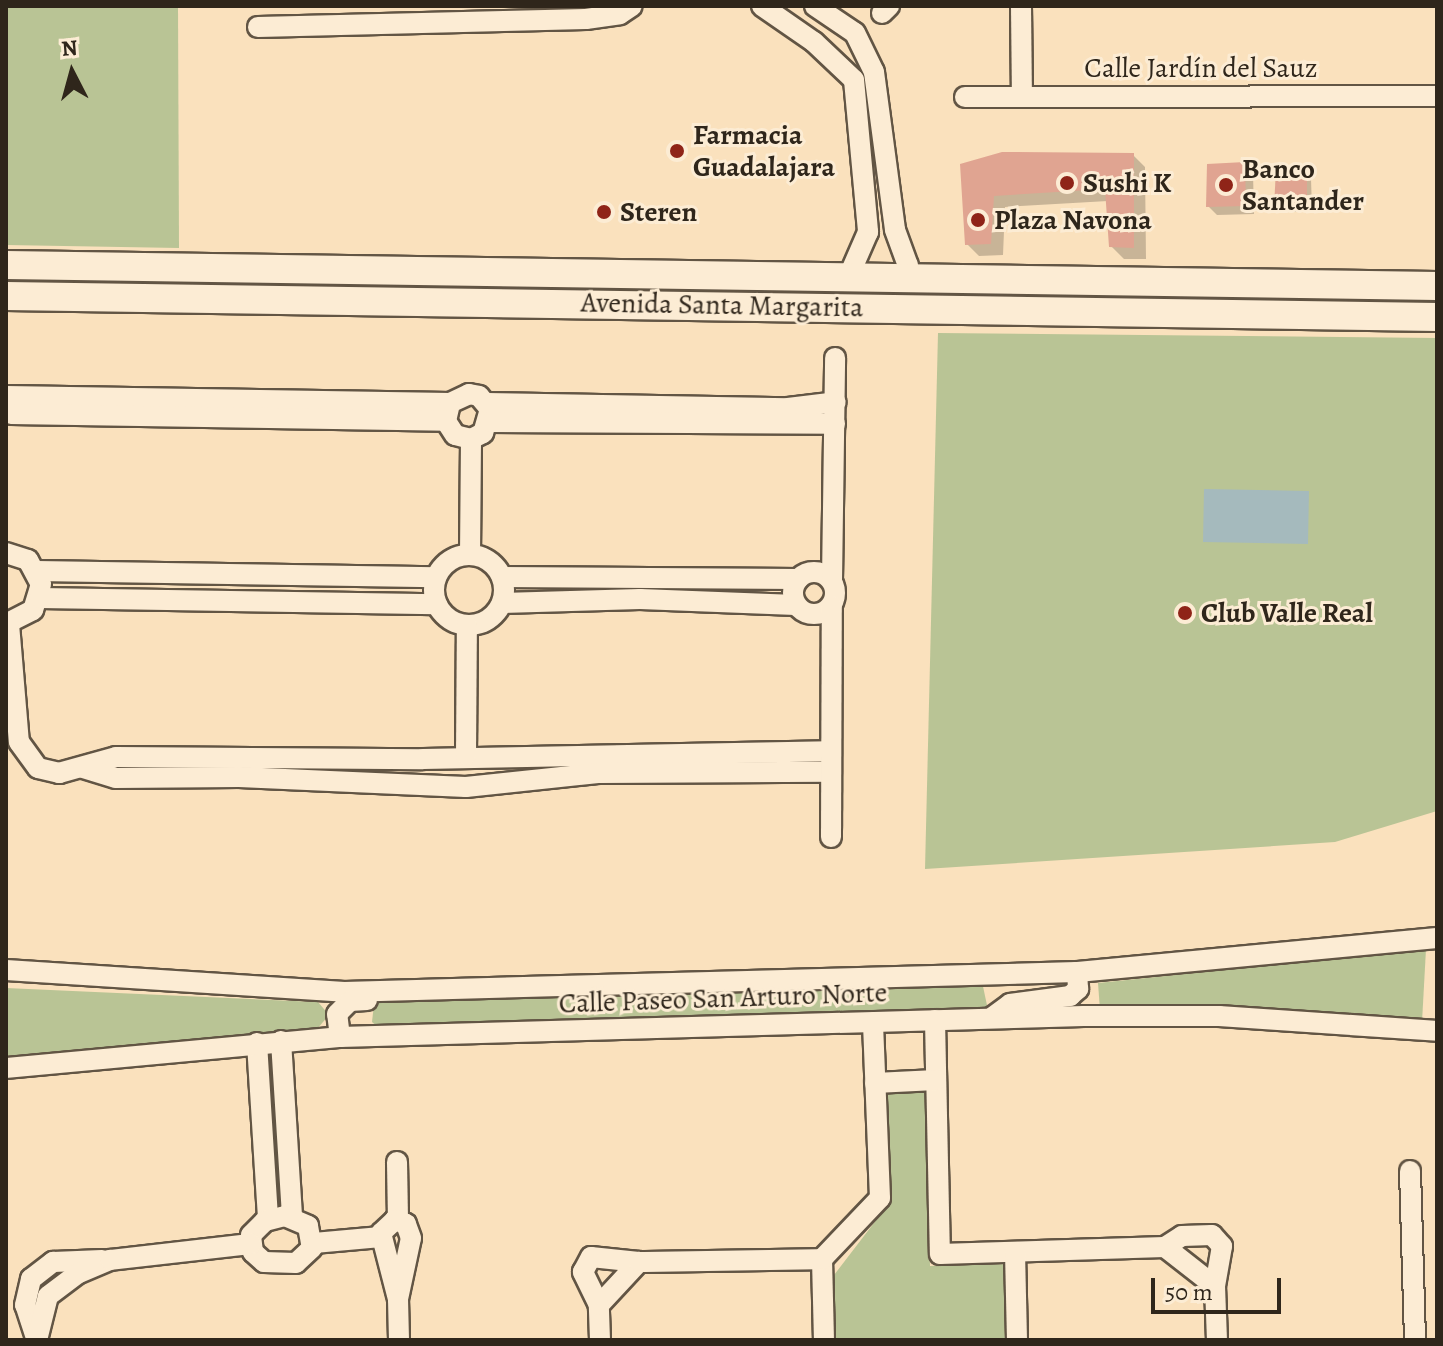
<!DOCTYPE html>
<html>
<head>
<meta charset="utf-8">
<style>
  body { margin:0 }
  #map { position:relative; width:1443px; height:1346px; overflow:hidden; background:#fae1bd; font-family:Alegreya,serif }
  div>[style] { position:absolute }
  .green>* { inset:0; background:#b9c495 }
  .water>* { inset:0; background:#a5babd }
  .shadow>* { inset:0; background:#0003 }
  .building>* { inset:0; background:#e0a491 }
  .roads { filter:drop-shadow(2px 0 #625544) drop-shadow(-2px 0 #625544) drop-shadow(0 2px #625544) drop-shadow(0 -2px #625544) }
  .minor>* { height:20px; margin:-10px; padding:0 10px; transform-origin:10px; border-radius:10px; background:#fcecd4 }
  .minor>.ring { margin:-10px; padding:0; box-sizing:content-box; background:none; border:20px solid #fcecd4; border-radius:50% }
  .secondary>* { height:28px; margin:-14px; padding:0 14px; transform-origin:14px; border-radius:14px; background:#fcecd4 }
  .dots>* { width:22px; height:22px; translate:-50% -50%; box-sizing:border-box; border:4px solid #fcecd4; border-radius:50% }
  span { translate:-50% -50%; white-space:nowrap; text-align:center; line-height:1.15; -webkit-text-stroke:6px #fcecd4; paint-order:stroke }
  .street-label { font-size:28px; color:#2f261b }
  .poi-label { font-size:28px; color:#2f261b; font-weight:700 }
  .left { translate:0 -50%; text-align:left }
  .frame { position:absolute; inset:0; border:8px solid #2f261b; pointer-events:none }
  .north { position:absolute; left:32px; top:32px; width:80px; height:80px; -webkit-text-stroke:6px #fcecd4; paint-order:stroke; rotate:354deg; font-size:22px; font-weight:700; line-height:32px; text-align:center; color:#2f261b }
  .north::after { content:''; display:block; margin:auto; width:28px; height:36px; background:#2f261b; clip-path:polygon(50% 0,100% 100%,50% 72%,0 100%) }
  .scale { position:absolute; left:1151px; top:1278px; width:130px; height:36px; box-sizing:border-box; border:4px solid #2f261b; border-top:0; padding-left:10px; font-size:24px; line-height:28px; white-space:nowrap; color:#2f261b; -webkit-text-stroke:6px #fcecd4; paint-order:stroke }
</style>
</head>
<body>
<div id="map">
  <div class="green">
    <div style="clip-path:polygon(6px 6px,178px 6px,179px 248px,6px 245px)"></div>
    <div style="clip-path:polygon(938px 333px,1437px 338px,1437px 811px,1335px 842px,925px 869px)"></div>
    <div style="clip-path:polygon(1426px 949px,1422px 1022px,1100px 1010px,1098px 983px)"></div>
    <div style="clip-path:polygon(981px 977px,988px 1010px,378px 1027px,372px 1022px,375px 995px)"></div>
    <div style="clip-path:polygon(6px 988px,318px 1002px,329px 1015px,317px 1029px,6px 1056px)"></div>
    <div style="clip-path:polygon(926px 1092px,930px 1266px,1004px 1264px,1005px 1340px,833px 1340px,831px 1279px,890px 1202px,887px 1094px)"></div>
  </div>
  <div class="water">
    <div style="clip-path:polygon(1204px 489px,1309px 491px,1308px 544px,1203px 542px)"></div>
  </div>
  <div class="shadow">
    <div style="clip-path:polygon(1133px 155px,1145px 167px,1146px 259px,1124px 259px,1111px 246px,1108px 201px,1005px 207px,1003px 255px,979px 256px,967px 244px,962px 165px)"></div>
    <div style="clip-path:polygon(1244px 164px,1253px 173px,1254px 214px,1217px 215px,1208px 206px)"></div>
    <div style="clip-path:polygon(1306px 172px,1311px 178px,1312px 212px,1282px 212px,1277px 207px)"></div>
  </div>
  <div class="building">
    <div style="clip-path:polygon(1002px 152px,1134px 153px,1134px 248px,1109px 247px,1105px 189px,994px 196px,991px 244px,965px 245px,960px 164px)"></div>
    <div style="clip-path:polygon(1245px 162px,1246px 206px,1206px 207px,1207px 164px)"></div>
    <div style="clip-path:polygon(1276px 169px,1307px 170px,1307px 207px,1274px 207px)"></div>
  </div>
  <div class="roads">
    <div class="minor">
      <div style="left:762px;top:6px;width:63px;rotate:34.7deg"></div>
      <div style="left:814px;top:42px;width:55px;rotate:43.5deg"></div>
      <div style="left:854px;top:80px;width:153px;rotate:84.7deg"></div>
      <div style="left:868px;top:232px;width:52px;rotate:113.6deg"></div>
      <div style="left:815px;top:6px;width:48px;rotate:34deg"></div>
      <div style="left:855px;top:33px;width:43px;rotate:64deg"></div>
      <div style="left:874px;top:72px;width:159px;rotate:82.4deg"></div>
      <div style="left:895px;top:230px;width:37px;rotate:70deg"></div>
      <div style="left:908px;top:265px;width:16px;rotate:90deg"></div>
      <div style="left:1021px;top:6px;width:90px;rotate:89.4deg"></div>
      <div style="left:882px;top:13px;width:10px;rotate:-45deg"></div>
      <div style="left:258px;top:27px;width:328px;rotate:-1.4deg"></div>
      <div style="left:586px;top:19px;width:34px;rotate:-8deg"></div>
      <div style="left:620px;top:14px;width:14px;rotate:-34deg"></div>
      <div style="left:965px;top:97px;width:472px;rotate:-0.1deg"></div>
      <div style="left:6px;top:396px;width:444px;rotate:0.9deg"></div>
      <div style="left:450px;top:403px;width:21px;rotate:-25deg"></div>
      <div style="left:469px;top:394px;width:10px;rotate:11deg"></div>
      <div style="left:479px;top:396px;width:17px;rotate:50deg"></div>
      <div style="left:490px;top:409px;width:25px;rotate:106deg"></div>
      <div style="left:483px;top:433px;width:13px;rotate:153deg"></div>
      <div style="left:471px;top:439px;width:16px;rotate:-166deg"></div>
      <div style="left:455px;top:435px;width:17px;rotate:-123deg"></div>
      <div style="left:446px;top:421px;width:18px;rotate:-77deg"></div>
      <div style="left:487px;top:403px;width:301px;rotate:1deg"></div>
      <div style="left:788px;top:408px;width:48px;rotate:-7.1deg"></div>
      <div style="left:11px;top:414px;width:435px;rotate:0.9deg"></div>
      <div style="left:490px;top:422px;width:345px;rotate:0.3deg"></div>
      <div style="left:6px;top:553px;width:23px;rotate:18deg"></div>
      <div style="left:28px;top:560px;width:27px;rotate:62deg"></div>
      <div style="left:41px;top:584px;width:27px;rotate:107deg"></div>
      <div style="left:33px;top:610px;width:30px;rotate:153deg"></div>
      <div style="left:470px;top:555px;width:116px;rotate:-89.5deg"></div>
      <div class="ring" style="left:434px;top:555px;width:50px;height:50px"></div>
      <div style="left:37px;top:571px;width:399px;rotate:0.9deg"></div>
      <div class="ring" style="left:793px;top:572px;width:22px;height:22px"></div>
      <div style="left:502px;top:577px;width:296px;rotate:0.4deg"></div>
      <div style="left:832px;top:581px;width:223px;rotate:-89.2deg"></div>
      <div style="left:40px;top:598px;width:397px;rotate:0.9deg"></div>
      <div style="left:502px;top:603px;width:138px;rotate:-1.7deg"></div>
      <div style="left:640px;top:599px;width:156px;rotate:2.2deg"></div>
      <div style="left:9px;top:624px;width:118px;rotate:85.2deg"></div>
      <div style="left:19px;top:742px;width:32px;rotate:54deg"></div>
      <div style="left:38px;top:768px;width:22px;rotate:13deg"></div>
      <div style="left:59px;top:773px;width:59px;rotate:-15.7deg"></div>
      <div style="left:116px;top:757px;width:307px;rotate:0.4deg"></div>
      <div style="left:423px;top:759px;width:405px;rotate:-1.1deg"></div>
      <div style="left:466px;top:755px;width:130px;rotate:-89.6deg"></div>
      <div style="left:83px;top:768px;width:34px;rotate:17deg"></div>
      <div style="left:116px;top:778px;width:123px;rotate:-0.5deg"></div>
      <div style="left:239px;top:777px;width:227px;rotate:2.5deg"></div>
      <div style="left:466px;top:787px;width:135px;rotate:-6deg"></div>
      <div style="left:600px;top:773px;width:229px;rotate:-0.3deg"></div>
      <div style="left:831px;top:837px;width:231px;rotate:-89.8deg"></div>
      <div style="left:6px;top:970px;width:339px;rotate:3.7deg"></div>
      <div style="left:344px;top:992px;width:733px;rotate:-1.56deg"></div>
      <div style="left:1077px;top:972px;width:362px;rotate:-5.4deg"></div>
      <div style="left:991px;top:1018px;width:24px;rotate:-36deg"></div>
      <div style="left:1010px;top:1004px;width:61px;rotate:-7.6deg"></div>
      <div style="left:1070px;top:996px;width:11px;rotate:-41deg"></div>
      <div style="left:1078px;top:989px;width:17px;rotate:-93deg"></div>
      <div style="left:935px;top:1020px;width:234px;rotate:88.8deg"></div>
      <div style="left:940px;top:1254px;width:225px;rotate:-1.8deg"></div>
      <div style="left:1165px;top:1247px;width:20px;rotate:-33deg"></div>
      <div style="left:1182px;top:1236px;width:30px;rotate:-2deg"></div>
      <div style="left:1212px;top:1235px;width:15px;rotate:48deg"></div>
      <div style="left:1222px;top:1246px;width:41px;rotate:99.9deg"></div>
      <div style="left:1215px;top:1286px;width:54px;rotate:87.9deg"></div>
      <div style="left:340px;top:1037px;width:23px;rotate:-97deg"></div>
      <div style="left:337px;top:1014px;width:18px;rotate:-45deg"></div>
      <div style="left:350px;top:1001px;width:17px;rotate:-3deg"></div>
      <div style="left:281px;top:1041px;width:177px;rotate:86.4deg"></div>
      <div style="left:257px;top:1043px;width:176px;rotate:86.4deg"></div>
      <div style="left:6px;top:1068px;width:335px;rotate:-5.3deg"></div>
      <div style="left:340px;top:1037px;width:744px;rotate:-1.62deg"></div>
      <div style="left:1084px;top:1016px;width:135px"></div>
      <div style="left:1219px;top:1016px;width:219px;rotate:3.9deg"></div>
      <div style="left:875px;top:1083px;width:61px;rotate:-2.8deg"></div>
      <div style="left:397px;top:1162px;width:59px;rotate:89deg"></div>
      <div style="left:1410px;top:1171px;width:169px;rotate:88.3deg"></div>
      <div style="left:285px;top:1216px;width:25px;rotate:23deg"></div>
      <div style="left:308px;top:1226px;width:22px;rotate:80deg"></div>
      <div style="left:312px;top:1248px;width:22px;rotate:137deg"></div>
      <div style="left:296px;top:1263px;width:32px;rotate:-178deg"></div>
      <div style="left:264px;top:1262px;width:15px;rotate:-138deg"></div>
      <div style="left:253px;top:1252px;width:17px;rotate:-97deg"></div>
      <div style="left:251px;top:1235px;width:20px;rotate:-45deg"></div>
      <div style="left:265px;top:1221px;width:21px;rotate:-14deg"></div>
      <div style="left:314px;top:1243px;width:67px;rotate:-5.1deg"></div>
      <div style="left:1165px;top:1247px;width:63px;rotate:38deg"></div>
      <div style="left:1015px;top:1252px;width:88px;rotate:88.7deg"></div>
      <div style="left:822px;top:1259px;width:81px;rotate:88.6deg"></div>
      <div style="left:398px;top:1299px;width:62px;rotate:-78deg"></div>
      <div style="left:411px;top:1238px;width:15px;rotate:-110deg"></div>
      <div style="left:406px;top:1224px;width:12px;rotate:-160deg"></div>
      <div style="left:395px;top:1220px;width:19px;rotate:137deg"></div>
      <div style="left:381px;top:1233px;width:68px;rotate:75.6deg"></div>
      <div style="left:398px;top:1299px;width:41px;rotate:88.6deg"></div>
      <div style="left:599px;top:1305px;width:59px;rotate:-47.1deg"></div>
      <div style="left:36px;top:1338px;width:35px;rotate:-108deg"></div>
      <div style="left:25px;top:1305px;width:27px;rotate:-77deg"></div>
      <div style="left:31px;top:1279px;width:28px;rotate:-38deg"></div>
      <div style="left:53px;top:1262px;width:49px;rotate:-2.3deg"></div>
      <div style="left:37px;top:1340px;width:45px;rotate:-76deg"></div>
      <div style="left:48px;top:1296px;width:39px;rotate:-37deg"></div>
      <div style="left:79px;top:1273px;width:34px;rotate:-23deg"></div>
      <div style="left:110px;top:1260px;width:142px;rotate:-6.5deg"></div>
      <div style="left:600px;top:1340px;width:35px;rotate:-92deg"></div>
      <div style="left:599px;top:1305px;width:37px;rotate:-116deg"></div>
      <div style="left:583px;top:1272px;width:17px;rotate:-62deg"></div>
      <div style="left:591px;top:1257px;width:48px;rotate:5.9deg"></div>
      <div style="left:639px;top:1262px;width:183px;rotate:-0.9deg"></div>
      <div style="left:822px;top:1259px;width:84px;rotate:-46.4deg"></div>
      <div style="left:880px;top:1198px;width:176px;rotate:-92.3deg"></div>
    </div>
    <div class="secondary">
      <div style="left:6px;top:265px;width:1431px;rotate:0.84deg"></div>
      <div style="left:6px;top:296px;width:1431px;rotate:0.84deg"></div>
    </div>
  </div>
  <div class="dots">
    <div style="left:677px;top:151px;background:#8f2418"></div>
    <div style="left:1067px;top:183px;background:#8f2418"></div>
    <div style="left:1226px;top:185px;background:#8f2418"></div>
    <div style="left:604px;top:212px;background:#8f2418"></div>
    <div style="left:978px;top:220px;background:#8f2418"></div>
    <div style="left:1185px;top:613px;background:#8f2418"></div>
  </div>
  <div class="street-label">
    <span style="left:1201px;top:68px">Calle Jardín del Sauz</span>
    <span style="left:722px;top:305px;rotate:1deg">Avenida Santa Margarita</span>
    <span style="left:723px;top:998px;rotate:-2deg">Calle Paseo San Arturo Norte</span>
  </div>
  <div class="poi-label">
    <span class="left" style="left:693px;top:151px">Farmacia<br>Guadalajara</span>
    <span class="left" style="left:1242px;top:185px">Banco<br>Santander</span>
    <span class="left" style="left:1083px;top:183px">Sushi K</span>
    <span class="left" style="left:620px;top:212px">Steren</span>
    <span class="left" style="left:994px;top:220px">Plaza Navona</span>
    <span class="left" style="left:1201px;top:613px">Club Valle Real</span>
  </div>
  <div class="frame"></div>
  <div class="north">N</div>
  <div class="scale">50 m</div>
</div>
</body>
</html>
